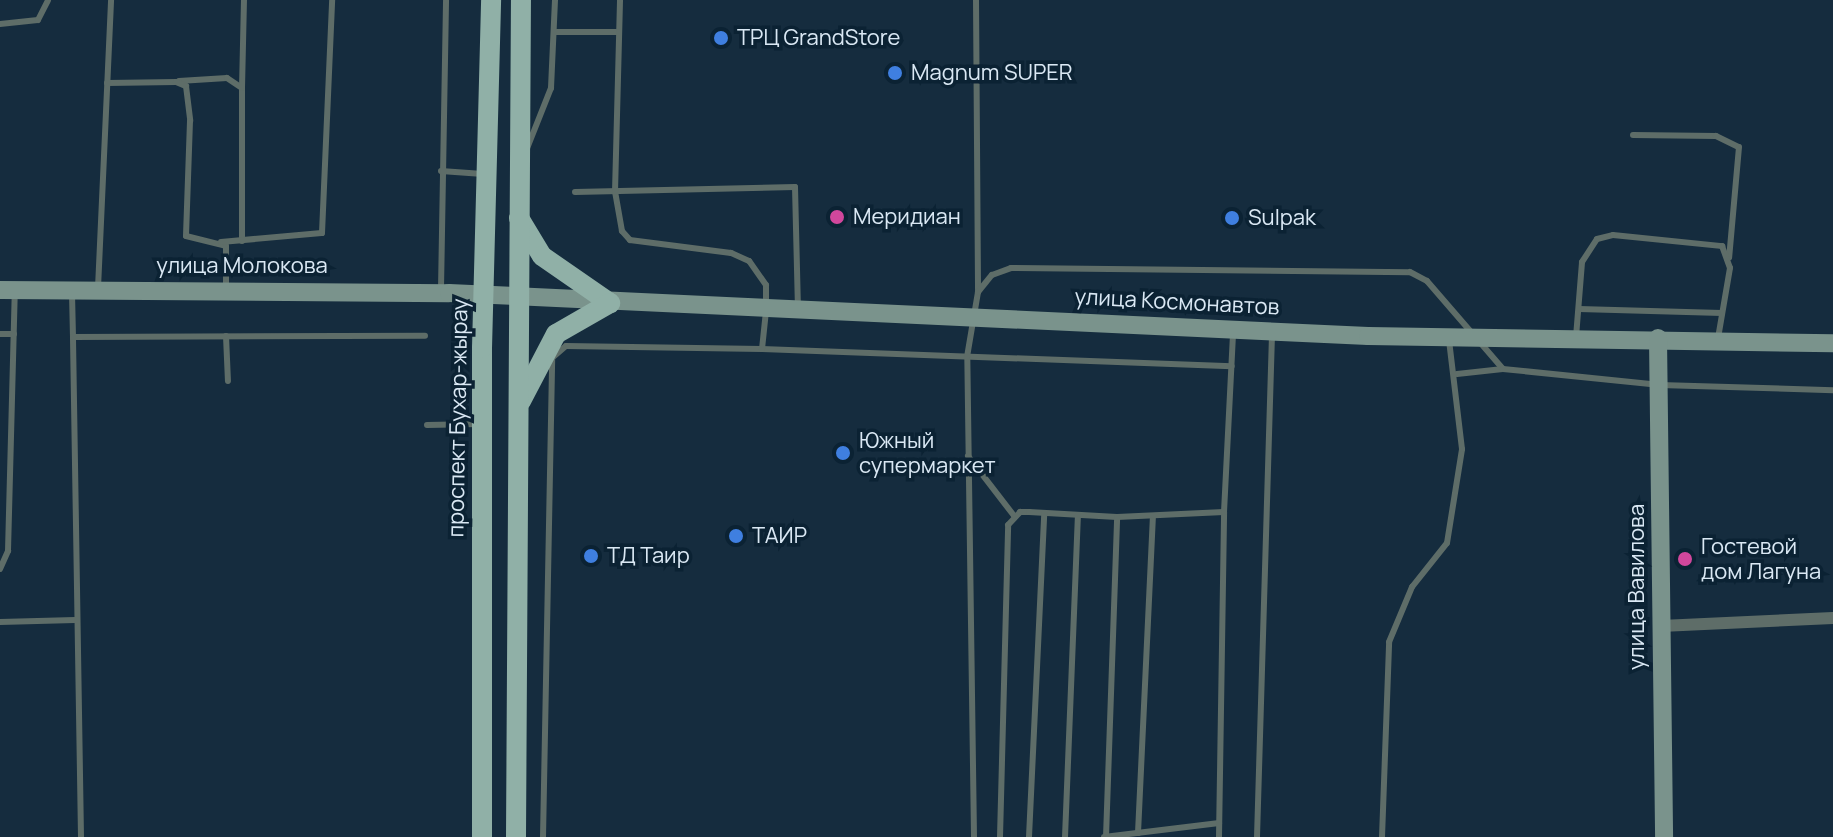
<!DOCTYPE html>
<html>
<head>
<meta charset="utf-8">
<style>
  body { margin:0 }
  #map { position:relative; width:1833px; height:837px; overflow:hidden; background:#152c3e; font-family:Manrope,sans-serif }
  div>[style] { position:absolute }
  .lane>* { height:6px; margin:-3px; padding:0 3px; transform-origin:3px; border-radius:3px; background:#5e6d68 }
  .street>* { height:12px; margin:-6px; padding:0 6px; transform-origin:6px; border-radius:6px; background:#5e6d68 }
  .secondary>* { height:18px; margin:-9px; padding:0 9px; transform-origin:9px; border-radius:9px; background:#7a938c }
  .primary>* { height:20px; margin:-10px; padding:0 10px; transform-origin:10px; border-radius:10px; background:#90b0a7 }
  .dots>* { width:22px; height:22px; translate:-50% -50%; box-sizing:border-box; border:4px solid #0b2233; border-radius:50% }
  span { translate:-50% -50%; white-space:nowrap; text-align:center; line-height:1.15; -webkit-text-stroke:7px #0b2233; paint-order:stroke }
  .poi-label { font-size:22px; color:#dae8f4 }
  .left { translate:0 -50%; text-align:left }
  .street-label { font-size:22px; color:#dae8f4 }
</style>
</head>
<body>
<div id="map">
  <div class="lane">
    <div style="left:976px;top:0;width:292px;rotate:89.6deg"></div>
    <div style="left:0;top:24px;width:38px;rotate:-6deg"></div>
    <div style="left:38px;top:20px;width:22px;rotate:-63deg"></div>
    <div style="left:554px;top:32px;width:65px"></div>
    <div style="left:179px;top:81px;width:48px;rotate:-3.6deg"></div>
    <div style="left:227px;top:78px;width:18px;rotate:34deg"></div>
    <div style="left:242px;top:88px;width:153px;rotate:90deg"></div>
    <div style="left:107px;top:83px;width:69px;rotate:-0.8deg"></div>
    <div style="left:176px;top:82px;width:11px;rotate:22deg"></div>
    <div style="left:186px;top:86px;width:35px;rotate:83deg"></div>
    <div style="left:190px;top:121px;width:115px;rotate:92deg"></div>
    <div style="left:186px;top:236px;width:41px;rotate:14deg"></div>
    <div style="left:226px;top:246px;width:42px;rotate:90deg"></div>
    <div style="left:242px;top:88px;width:88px;rotate:-88.7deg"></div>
    <div style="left:1633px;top:135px;width:83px;rotate:0.7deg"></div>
    <div style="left:1716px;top:136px;width:25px;rotate:26deg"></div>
    <div style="left:1739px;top:147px;width:111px;rotate:95.1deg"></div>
    <div style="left:526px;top:151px;width:68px;rotate:-68.4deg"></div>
    <div style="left:551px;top:88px;width:88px;rotate:-87.4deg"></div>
    <div style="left:441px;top:171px;width:42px;rotate:4.1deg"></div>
    <div style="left:575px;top:192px;width:220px;rotate:-1.3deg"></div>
    <div style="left:795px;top:187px;width:119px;rotate:88.6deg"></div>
    <div style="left:221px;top:242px;width:101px;rotate:-5.1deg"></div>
    <div style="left:322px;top:233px;width:233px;rotate:-87.5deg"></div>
    <div style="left:98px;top:288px;width:288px;rotate:-87.4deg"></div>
    <div style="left:441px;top:289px;width:289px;rotate:-89deg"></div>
    <div style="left:72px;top:293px;width:44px;rotate:88.7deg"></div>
    <div style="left:1579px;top:309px;width:143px;rotate:1.6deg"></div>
    <div style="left:0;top:334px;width:14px"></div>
    <div style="left:226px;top:336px;width:45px;rotate:87.5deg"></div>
    <div style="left:1576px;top:337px;width:75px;rotate:-85.4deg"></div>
    <div style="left:1582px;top:262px;width:27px;rotate:-57deg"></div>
    <div style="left:1597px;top:239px;width:16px;rotate:-14deg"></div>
    <div style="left:1613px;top:235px;width:110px;rotate:5.8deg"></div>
    <div style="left:1722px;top:246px;width:23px;rotate:70deg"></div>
    <div style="left:1730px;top:268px;width:71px;rotate:99.7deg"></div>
    <div style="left:762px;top:349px;width:470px;rotate:2.1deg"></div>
    <div style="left:1457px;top:374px;width:46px;rotate:-6.2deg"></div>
    <div style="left:427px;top:425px;width:52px;rotate:-1.1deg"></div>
    <div style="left:968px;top:456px;width:77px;rotate:52.4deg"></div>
    <div style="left:0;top:569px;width:20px;rotate:-66deg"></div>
    <div style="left:8px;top:551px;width:260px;rotate:-88.5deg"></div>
    <div style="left:0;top:622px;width:75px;rotate:-1.5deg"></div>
    <div style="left:1138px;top:833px;width:317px;rotate:-87.3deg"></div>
    <div style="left:81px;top:837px;width:500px;rotate:-90.92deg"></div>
    <div style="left:73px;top:337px;width:352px;rotate:-0.2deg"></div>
    <div style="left:543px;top:837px;width:479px;rotate:-88.9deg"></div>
    <div style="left:552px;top:358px;width:18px;rotate:-41deg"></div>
    <div style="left:566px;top:346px;width:196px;rotate:0.9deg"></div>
    <div style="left:762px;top:349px;width:39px;rotate:-84deg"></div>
    <div style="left:766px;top:310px;width:25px;rotate:-90deg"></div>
    <div style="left:766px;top:285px;width:29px;rotate:-125deg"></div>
    <div style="left:749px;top:261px;width:20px;rotate:-156deg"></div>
    <div style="left:731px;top:253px;width:102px;rotate:-172.7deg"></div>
    <div style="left:630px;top:240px;width:12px;rotate:-132deg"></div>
    <div style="left:622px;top:231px;width:40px;rotate:-100deg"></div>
    <div style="left:615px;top:192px;width:192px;rotate:-88.5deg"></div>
    <div style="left:974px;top:837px;width:480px;rotate:-90.8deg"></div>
    <div style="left:967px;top:357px;width:66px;rotate:-80.4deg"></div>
    <div style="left:978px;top:292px;width:22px;rotate:-51deg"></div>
    <div style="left:992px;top:275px;width:20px;rotate:-20deg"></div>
    <div style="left:1011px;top:268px;width:399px;rotate:0.6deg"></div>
    <div style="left:1410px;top:272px;width:19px;rotate:28deg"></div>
    <div style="left:1427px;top:281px;width:116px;rotate:49.2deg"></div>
    <div style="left:1503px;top:369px;width:158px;rotate:5.8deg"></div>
    <div style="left:1660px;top:385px;width:173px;rotate:1.7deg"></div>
    <div style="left:1000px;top:837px;width:312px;rotate:-88.5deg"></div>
    <div style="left:1008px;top:525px;width:18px;rotate:-47deg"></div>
    <div style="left:1020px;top:512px;width:9px"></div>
    <div style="left:1029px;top:512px;width:88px;rotate:3.3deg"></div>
    <div style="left:1117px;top:517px;width:107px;rotate:-2.7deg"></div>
    <div style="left:1029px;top:837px;width:324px;rotate:-87.3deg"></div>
    <div style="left:1065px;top:837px;width:322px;rotate:-87.7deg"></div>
    <div style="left:1104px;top:837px;width:116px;rotate:-6.9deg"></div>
    <div style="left:1106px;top:837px;width:320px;rotate:-88deg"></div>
    <div style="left:1219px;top:837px;width:325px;rotate:-89.1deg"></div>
    <div style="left:1224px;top:512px;width:179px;rotate:-87.1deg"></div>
    <div style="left:1257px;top:837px;width:502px;rotate:-88.29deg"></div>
    <div style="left:1382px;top:837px;width:195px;rotate:-87.9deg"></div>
    <div style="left:1389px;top:642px;width:60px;rotate:-67.3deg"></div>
    <div style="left:1412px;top:587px;width:56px;rotate:-51.5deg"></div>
    <div style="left:1447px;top:543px;width:95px;rotate:-80.9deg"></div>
    <div style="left:1462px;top:449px;width:110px;rotate:-96.8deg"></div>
  </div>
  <div class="street">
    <div style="left:1661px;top:626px;width:172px;rotate:-2.7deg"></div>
  </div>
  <div class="secondary">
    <div style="left:0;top:290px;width:449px;rotate:0.4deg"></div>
    <div style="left:449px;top:293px;width:920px;rotate:2.68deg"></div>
    <div style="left:1368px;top:336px;width:465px;rotate:0.9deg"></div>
    <div style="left:1658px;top:338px;width:499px;rotate:89.3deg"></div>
  </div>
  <div class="primary">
    <div style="left:519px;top:218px;width:44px;rotate:58.8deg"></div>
    <div style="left:542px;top:256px;width:83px;rotate:34.7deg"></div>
    <div style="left:610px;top:303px;width:62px;rotate:150.1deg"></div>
    <div style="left:556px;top:334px;width:76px;rotate:117.6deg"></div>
    <div style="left:482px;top:837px;width:489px;rotate:-90deg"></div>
    <div style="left:482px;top:348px;width:348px;rotate:-88.5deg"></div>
    <div style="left:516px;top:837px;width:837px;rotate:-89.66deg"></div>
  </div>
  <div class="dots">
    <div style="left:721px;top:38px;background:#3f7fe0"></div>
    <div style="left:895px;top:73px;background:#3f7fe0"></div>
    <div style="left:837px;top:217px;background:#d1479c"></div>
    <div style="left:1232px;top:218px;background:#3f7fe0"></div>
    <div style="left:843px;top:453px;background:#3f7fe0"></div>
    <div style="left:736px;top:536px;background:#3f7fe0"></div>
    <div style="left:591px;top:556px;background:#3f7fe0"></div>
    <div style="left:1685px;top:559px;background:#d1479c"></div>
  </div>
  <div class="poi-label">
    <span class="left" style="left:737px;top:38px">ТРЦ GrandStore</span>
    <span class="left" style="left:911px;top:73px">Magnum SUPER</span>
    <span class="left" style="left:853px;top:217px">Меридиан</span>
    <span class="left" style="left:1248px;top:218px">Sulpak</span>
    <span class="left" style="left:859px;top:453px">Южный<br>супермаркет</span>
    <span class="left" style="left:752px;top:536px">ТАИР</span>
    <span class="left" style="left:1701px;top:559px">Гостевой<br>дом Лагуна</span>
    <span class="left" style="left:607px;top:556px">ТД Таир</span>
  </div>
  <div class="street-label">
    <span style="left:242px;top:266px">улица Молокова</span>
    <span style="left:1177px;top:302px;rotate:3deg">улица Космонавтов</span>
    <span style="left:458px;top:418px;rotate:-89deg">проспект Бухар-жырау</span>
    <span style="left:1637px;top:587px;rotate:-90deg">улица Вавилова</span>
  </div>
</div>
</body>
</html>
